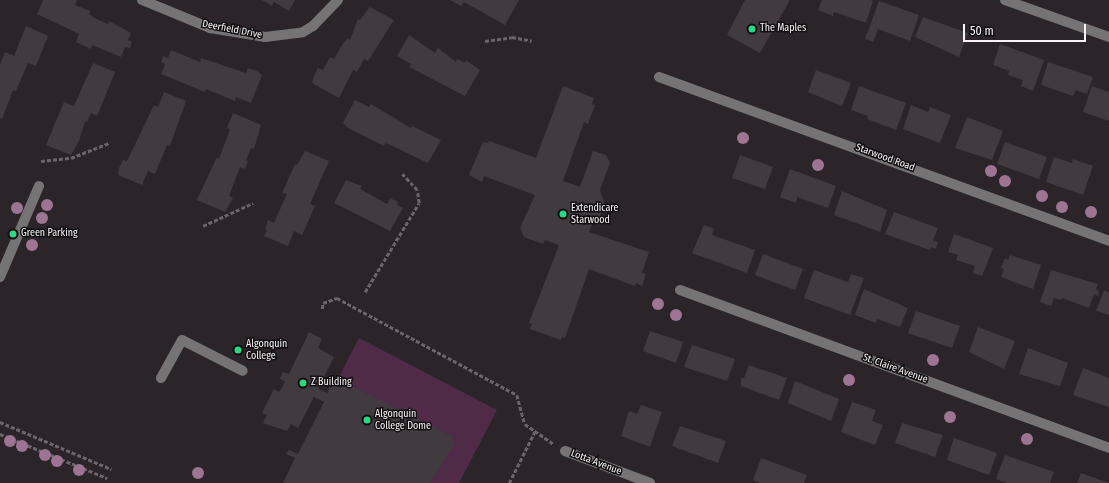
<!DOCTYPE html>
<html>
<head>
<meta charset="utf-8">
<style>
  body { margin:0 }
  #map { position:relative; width:1109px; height:483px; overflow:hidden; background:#2b252a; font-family:"Fira Sans Condensed",sans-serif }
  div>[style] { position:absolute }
  .green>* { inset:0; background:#502b48 }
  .building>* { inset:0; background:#413a3f }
  .path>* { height:2.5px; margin-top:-1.25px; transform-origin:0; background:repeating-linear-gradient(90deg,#6a6569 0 4px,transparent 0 6px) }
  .minor>* { height:10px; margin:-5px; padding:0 5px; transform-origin:5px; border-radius:5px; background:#767375 }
  .trees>* { width:12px; height:12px; margin:-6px; border-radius:50%; background:#9d7593 }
  .dots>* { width:11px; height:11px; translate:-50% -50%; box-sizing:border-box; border:2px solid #120f11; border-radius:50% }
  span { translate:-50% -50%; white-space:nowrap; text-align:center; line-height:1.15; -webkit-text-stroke:3px #120f11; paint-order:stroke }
  .poi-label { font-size:10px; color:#f7f2f5 }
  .left { translate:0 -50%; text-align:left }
  .street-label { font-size:10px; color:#f7f2f5 }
  .scale { position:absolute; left:963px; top:24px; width:123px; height:18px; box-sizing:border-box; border:2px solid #f7f2f5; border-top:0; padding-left:5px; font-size:12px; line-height:14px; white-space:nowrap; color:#f7f2f5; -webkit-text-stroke:3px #120f11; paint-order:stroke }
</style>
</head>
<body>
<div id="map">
  <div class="green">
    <div style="clip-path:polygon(359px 338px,497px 410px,459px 483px,284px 483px)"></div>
  </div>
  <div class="building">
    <div style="clip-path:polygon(43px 0,77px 0,75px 5px,90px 11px,89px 14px,96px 19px,108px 24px,109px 21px,131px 33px,128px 40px,132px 42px,130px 48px,125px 47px,121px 57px,92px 45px,91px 49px,76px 42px,79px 34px,37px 14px)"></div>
    <div style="clip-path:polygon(262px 0,295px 0,289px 11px,274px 2px,272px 6px)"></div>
    <div style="clip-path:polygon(450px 0,519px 0,505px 25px,464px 2px,461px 6px)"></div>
    <div style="clip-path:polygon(745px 0,790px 0,760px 53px,727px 35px)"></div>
    <div style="clip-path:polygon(822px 0,869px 0,873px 1px,866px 23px,834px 12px,833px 16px,818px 10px)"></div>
    <div style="clip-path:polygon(879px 1px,919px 15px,910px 41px,878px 29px,873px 42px,865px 39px)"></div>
    <div style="clip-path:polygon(370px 7px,394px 20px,368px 61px,364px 59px,357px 72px,353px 70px,339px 98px,312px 83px,314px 76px,318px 68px,323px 70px,330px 57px,334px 59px,342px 45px,348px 38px,350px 40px,358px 19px,360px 20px)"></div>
    <div style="clip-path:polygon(923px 17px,968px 33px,959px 57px,915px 37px)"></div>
    <div style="clip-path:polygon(26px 26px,48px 36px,36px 66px,28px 63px,16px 91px,13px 90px,2px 119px,0 118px,0 65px,5px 52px,14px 56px)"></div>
    <div style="clip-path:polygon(409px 35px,435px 53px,438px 48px,456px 62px,457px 59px,465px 63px,466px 60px,480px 70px,465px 96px,409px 67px,411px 64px,397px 56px)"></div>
    <div style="clip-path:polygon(1000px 44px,1044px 60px,1033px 91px,1021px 86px,1023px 80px,1008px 75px,1009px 71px,993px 65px)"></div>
    <div style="clip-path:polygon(171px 50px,200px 62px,201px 58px,246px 73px,248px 68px,257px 71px,262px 75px,251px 103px,236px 97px,235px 101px,206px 89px,205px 92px,161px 74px,165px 64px,161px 62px,163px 56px,168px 58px)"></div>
    <div style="clip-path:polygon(1048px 62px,1093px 77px,1087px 94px,1076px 90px,1073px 96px,1041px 85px)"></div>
    <div style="clip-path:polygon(93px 63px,115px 72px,97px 116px,91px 113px,87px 122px,85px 121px,79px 141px,71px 155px,46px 145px,64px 102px,74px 106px)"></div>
    <div style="clip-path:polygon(816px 70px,851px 83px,842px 106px,808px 92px)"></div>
    <div style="clip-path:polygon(563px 86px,594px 98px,592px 104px,595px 105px,588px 124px,584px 122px,563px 181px,580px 187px,593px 151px,606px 155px,610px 163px,600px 190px,605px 205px,599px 219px,594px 218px,589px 232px,649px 252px,642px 273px,646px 274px,642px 286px,636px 283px,635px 286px,589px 269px,565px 338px,562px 337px,561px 340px,530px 329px,532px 324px,529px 323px,559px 245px,545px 240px,543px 244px,524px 237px,520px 228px,535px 195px,484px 176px,482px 182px,469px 175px,483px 142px,488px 143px,489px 141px,536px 158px)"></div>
    <div style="clip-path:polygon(859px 86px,906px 103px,896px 130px,867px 119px,868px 116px,851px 110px)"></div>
    <div style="clip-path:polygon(1092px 86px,1109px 92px,1109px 121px,1083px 112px)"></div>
    <div style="clip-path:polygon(164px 92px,186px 101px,170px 146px,167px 145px,155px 174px,148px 171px,142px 185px,118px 175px,119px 168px,123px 160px,127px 161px,154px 105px,158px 107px)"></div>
    <div style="clip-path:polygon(355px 100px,369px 107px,371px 104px,411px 128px,412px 126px,441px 140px,428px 163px,386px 143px,384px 146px,348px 128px,343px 123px)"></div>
    <div style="clip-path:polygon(911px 105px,928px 112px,930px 107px,951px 115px,940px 143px,903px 129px)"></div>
    <div style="clip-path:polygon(233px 113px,261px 125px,254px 149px,251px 148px,246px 160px,248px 161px,245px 169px,240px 167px,229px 196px,233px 198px,225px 212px,197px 200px,217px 157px,219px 159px,230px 129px,227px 128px)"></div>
    <div style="clip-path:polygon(967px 117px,1003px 131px,992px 160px,955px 148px)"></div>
    <div style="clip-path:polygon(1005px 142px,1047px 157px,1039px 179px,997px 164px)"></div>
    <div style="clip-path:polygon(305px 151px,329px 161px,310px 204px,315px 206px,302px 235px,294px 231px,288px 246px,264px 236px,267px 230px,265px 229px,268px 220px,274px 223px,287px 194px,282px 193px,295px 164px,297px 165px)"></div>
    <div style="clip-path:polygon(740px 155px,773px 167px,765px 189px,732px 178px)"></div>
    <div style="clip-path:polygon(1054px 157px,1072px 163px,1073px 159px,1093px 166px,1083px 195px,1046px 182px)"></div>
    <div style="clip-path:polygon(790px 169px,836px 186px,828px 208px,797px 197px,796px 203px,780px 197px)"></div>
    <div style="clip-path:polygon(346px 180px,362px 186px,360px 189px,387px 204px,390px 198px,398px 202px,397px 205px,403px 208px,390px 231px,334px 203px)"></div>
    <div style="clip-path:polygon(842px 191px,887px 210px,880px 232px,834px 215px)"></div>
    <div style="clip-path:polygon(894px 212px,938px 228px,933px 241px,938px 242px,936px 249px,931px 247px,930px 250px,885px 234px)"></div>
    <div style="clip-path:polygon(704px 225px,714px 229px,712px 235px,755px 250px,747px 273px,692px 253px)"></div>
    <div style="clip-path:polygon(954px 234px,993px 248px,982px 276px,973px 273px,975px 266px,956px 260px,958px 255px,948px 252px)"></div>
    <div style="clip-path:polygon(763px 254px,803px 269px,795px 290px,755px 275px)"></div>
    <div style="clip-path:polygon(1010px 255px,1041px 265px,1033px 289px,1001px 277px,1004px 269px,1001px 268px,1005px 258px,1008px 260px)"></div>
    <div style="clip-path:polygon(814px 270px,848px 282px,851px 274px,864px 278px,850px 315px,804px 298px)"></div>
    <div style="clip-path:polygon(1051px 270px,1098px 284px,1096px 289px,1099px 291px,1098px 296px,1094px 294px,1089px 308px,1062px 298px,1061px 300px,1054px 298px,1051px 306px,1040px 302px)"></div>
    <div style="clip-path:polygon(864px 289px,908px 308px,900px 327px,877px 319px,876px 323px,855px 315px)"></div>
    <div style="clip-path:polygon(1104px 290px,1109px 292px,1109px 315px,1096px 311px)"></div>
    <div style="clip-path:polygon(916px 311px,960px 326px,952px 348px,908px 333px)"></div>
    <div style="clip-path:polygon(978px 327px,1015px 341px,1004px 369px,969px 352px)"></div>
    <div style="clip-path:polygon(650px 331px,683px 342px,676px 363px,643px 351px)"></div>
    <div style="clip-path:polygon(309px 332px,322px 339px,318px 348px,334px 357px,318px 389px,328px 393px,331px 380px,335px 381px,337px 379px,454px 437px,452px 441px,455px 442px,431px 483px,283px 483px,295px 458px,286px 454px,289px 450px,298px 454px,324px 402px,314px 397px,298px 428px,291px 424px,287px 431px,263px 423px,267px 415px,262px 413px,274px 389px,279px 392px,283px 386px,285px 381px,280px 379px,283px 372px,289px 374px)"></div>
    <div style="clip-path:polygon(692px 345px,735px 359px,727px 381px,684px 367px)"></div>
    <div style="clip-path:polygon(1028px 348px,1068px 363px,1060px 386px,1019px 374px)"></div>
    <div style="clip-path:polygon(749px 365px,787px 378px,779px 400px,741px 386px,741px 378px,744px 378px)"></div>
    <div style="clip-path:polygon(1083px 368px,1109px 378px,1109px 407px,1073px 395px)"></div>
    <div style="clip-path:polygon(795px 381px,839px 399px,831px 421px,788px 403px)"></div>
    <div style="clip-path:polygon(852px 402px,876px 410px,872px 421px,883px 425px,875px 445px,841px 432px)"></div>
    <div style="clip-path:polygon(641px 405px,662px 412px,650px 447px,621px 436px,629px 411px,637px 414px)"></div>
    <div style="clip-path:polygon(902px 423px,943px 435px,935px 457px,895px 443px)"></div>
    <div style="clip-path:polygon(680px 426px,726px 441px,718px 463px,672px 446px)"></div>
    <div style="clip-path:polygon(954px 438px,997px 453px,989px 475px,947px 460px)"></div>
    <div style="clip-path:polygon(1005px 455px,1054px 472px,1050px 483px,1007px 483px,996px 479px)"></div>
    <div style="clip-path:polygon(761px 458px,807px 475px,804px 483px,760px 483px,753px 480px)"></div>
    <div style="clip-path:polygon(1081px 473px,1109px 483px,1077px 483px)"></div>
  </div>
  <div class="path">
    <div style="left:485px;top:41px;width:27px;rotate:-8deg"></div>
    <div style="left:512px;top:37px;width:20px;rotate:11deg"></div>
    <div style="left:41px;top:161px;width:30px;rotate:-6deg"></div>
    <div style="left:71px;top:158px;width:41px;rotate:-21.5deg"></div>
    <div style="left:203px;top:226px;width:55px;rotate:-24.7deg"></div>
    <div style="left:365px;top:292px;width:104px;rotate:-58.8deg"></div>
    <div style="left:419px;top:203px;width:13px;rotate:-99deg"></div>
    <div style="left:417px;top:190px;width:22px;rotate:-133deg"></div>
    <div style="left:322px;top:309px;width:6px;rotate:-81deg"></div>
    <div style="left:323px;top:303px;width:15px;rotate:-20deg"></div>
    <div style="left:337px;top:298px;width:204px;rotate:28.3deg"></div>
    <div style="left:517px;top:395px;width:30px;rotate:75deg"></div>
    <div style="left:525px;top:424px;width:35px;rotate:35deg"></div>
    <div style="left:0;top:422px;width:121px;rotate:22.9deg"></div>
    <div style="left:0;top:434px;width:116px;rotate:22.4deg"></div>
    <div style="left:509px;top:483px;width:58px;rotate:-63.4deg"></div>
  </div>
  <div class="minor">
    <div style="left:142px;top:0;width:74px;rotate:22.4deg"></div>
    <div style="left:210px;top:28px;width:56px;rotate:9.3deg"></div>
    <div style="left:265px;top:37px;width:38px;rotate:-7deg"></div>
    <div style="left:303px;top:32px;width:12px;rotate:-31deg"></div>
    <div style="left:313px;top:26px;width:36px;rotate:-46deg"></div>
    <div style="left:1005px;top:0;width:110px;rotate:19.6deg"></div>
    <div style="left:659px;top:77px;width:479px;rotate:20deg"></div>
    <div style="left:0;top:277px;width:99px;rotate:-66.8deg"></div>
    <div style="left:680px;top:290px;width:457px;rotate:20.2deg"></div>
    <div style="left:161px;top:378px;width:43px;rotate:-61.1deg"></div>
    <div style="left:182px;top:340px;width:68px;rotate:26.9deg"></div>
    <div style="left:565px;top:451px;width:91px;rotate:20.6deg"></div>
  </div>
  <div class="trees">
    <div style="left:743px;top:138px"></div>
    <div style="left:818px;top:165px"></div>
    <div style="left:991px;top:171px"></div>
    <div style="left:1005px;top:181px"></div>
    <div style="left:1042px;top:196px"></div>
    <div style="left:47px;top:205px"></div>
    <div style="left:1062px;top:207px"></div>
    <div style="left:17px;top:208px"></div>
    <div style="left:1091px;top:212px"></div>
    <div style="left:42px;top:218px"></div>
    <div style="left:32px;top:245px"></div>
    <div style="left:658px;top:304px"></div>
    <div style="left:676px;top:315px"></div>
    <div style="left:933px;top:360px"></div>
    <div style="left:849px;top:380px"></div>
    <div style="left:950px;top:417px"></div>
    <div style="left:1027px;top:439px"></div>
    <div style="left:10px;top:441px"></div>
    <div style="left:22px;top:446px"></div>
    <div style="left:45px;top:455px"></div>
    <div style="left:57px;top:461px"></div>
    <div style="left:79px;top:470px"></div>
    <div style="left:198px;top:473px"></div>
  </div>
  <div class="dots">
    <div style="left:752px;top:29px;background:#2bd884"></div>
    <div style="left:563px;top:214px;background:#2bd884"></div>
    <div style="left:13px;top:234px;background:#2bd884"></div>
    <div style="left:238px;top:350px;background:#2bd884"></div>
    <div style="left:303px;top:383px;background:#2bd884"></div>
    <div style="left:367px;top:420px;background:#2bd884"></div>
  </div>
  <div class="poi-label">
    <span class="left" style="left:760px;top:29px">The Maples</span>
    <span class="left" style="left:571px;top:214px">Extendicare<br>Starwood</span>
    <span class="left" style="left:21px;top:234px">Green Parking</span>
    <span class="left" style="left:246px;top:350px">Algonquin<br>College</span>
    <span class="left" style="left:311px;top:383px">Z Building</span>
    <span class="left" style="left:375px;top:420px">Algonquin<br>College Dome</span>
  </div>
  <div class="street-label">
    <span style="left:232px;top:30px;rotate:11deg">Deerfield Drive</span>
    <span style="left:885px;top:158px;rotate:20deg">Starwood Road</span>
    <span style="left:895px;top:369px;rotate:20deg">St. Claire Avenue</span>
    <span style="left:596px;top:463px;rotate:21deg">Lotta Avenue</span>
  </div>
  <div class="scale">50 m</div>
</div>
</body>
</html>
